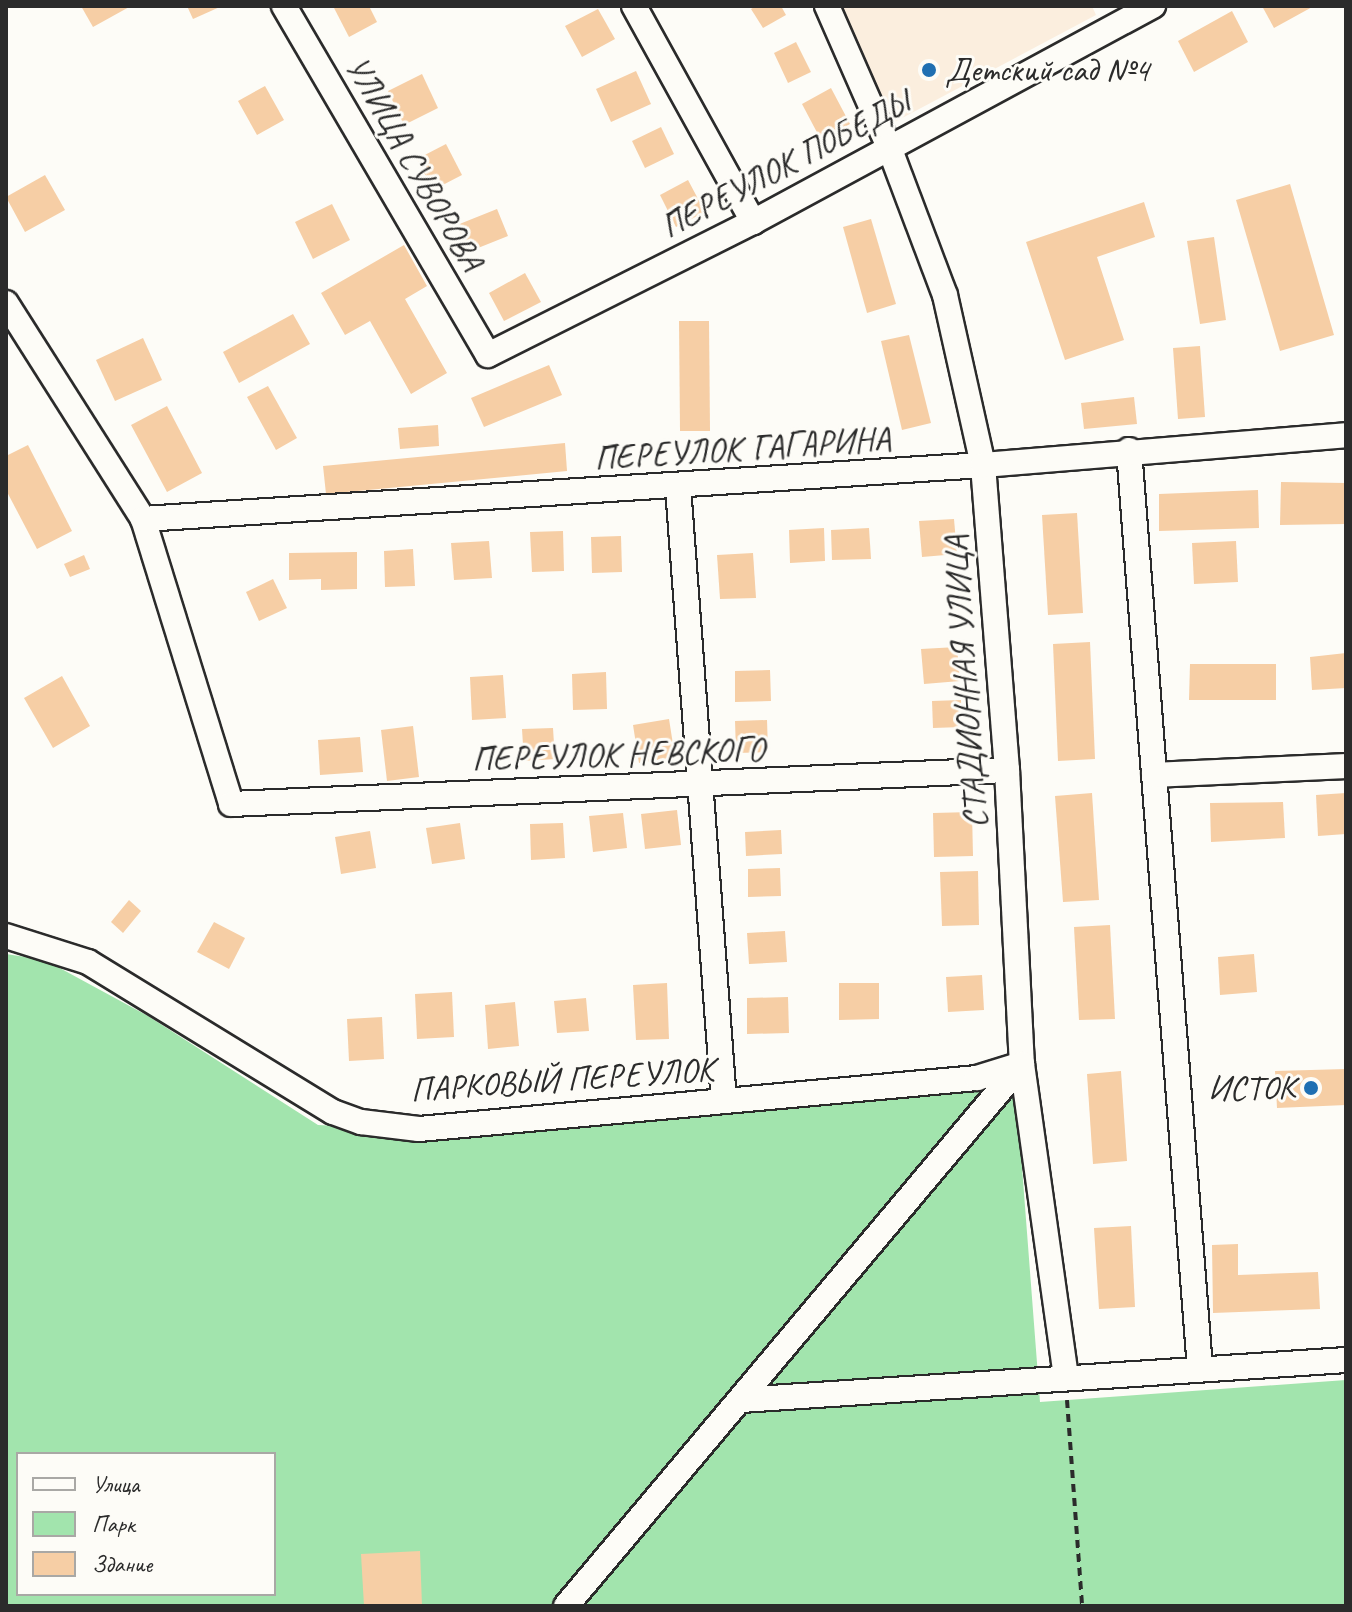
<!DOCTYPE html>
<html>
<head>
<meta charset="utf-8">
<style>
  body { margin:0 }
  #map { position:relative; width:1352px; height:1612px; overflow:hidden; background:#fdfcf7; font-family:Caveat,sans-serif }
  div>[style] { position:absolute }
  .built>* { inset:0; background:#fbeede }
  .green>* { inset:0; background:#a2e4ad }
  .building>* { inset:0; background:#f6cea5 }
  .path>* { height:4px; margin-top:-2px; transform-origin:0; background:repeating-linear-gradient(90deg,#2b2b2b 0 8px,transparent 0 14px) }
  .roads { filter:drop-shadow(2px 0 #2b2b2b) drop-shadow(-2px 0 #2b2b2b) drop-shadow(0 2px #2b2b2b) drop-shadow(0 -2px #2b2b2b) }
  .minor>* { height:24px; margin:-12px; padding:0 12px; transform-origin:12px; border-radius:12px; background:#fdfcf7 }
  .dots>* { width:22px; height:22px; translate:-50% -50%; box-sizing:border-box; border:4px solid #fdfcf7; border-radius:50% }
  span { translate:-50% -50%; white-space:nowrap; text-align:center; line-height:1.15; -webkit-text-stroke:6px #fdfcf7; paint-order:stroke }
  .poi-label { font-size:34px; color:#2b2b2b }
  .left { translate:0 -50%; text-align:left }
  .right { translate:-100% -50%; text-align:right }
  .street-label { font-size:34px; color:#2b2b2b }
  .frame { position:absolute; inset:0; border:8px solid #2b2b2b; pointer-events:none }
  .legend { position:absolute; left:16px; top:1452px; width:260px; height:144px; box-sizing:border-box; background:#fdfcf7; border:2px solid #a9a8a5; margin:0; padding:10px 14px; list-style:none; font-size:24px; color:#2b2b2b }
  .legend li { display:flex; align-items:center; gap:16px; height:40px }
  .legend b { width:40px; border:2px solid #a9a8a5 }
</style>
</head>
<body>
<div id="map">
  <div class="built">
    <div style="clip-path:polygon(839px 6px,1092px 6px,1096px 15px,889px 125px)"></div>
  </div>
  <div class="green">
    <div style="clip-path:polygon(evenodd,6px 954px,45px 960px,148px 1016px,318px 1125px,416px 1130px,1016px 1089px,1040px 1402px,1346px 1380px,1346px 1606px,6px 1606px,6px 954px,18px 1454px,274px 1454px,274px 1594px,18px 1594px,18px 1454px)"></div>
  </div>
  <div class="building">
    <div style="clip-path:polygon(81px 6px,131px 6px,93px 27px)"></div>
    <div style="clip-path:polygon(187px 6px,222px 6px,193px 19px)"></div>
    <div style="clip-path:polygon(333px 6px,369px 6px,377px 22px,349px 37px)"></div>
    <div style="clip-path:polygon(756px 6px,781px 6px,786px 15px,763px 28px,751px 9px)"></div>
    <div style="clip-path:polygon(1262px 6px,1314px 6px,1274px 28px)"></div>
    <div style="clip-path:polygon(598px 9px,615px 39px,582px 57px,565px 26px)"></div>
    <div style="clip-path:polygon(1232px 11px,1248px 42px,1194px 72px,1178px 41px)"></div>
    <div style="clip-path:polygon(796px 42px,811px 72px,788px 83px,774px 53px)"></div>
    <div style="clip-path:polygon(636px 71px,651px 104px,611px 122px,596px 89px)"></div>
    <div style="clip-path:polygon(422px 74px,438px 108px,404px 125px,388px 91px)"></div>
    <div style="clip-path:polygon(265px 86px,284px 120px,257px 135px,238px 101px)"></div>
    <div style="clip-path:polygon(831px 88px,850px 124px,821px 140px,802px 104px)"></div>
    <div style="clip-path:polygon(661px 127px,674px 154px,645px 168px,632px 141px)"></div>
    <div style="clip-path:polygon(446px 144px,462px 175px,433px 190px,417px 159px)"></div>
    <div style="clip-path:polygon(45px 175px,65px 210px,25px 232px,6px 197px)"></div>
    <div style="clip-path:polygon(688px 180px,705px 212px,676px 227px,660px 195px)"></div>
    <div style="clip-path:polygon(1290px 184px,1334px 335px,1280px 351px,1236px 200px)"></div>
    <div style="clip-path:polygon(1144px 202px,1155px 237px,1097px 257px,1124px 340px,1065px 360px,1026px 242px)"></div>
    <div style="clip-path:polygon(332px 204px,350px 240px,313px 259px,295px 222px)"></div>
    <div style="clip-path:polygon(497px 209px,508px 236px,468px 252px,457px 225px)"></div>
    <div style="clip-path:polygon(871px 219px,896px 304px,867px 313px,843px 227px)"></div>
    <div style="clip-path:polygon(1214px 237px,1226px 320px,1200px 324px,1187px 241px)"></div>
    <div style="clip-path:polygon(404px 245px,427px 286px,405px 299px,447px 373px,411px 394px,370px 321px,345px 335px,321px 293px)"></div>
    <div style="clip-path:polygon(525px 273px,541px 302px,504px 321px,489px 293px)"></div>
    <div style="clip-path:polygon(293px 314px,310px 344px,239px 383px,223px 352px)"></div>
    <div style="clip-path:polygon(679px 321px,709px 321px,710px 431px,680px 431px)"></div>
    <div style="clip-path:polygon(909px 335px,931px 423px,902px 430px,881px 341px)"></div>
    <div style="clip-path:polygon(143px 338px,162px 380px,115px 401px,96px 360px)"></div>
    <div style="clip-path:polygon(1200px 346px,1205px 417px,1178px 419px,1173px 348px)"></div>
    <div style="clip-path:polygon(549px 365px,562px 395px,484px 427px,471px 398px)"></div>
    <div style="clip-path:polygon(268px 386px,297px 438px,276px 450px,247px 397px)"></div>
    <div style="clip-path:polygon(1134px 397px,1137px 424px,1084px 429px,1081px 403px)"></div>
    <div style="clip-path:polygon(167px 406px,202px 473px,167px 492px,131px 425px)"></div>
    <div style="clip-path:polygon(438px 425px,439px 446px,400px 449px,398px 428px)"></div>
    <div style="clip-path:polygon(565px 443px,567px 471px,326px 494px,323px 466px)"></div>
    <div style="clip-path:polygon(28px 445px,72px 531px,37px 549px,6px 490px,6px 456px)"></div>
    <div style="clip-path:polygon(1281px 482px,1346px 483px,1346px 524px,1280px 525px)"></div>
    <div style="clip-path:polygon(1258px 490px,1259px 528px,1159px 531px,1159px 494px)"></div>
    <div style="clip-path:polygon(1077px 513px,1083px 613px,1048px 615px,1042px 515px)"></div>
    <div style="clip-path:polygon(954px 519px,957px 554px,922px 557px,919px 521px)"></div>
    <div style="clip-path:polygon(824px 528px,825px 561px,790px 563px,789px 530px)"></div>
    <div style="clip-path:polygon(869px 528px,871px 559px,832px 560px,831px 530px)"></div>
    <div style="clip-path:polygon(563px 531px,564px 571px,532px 572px,530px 532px)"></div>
    <div style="clip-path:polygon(621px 536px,622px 572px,592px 573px,591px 537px)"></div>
    <div style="clip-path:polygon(489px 541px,492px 578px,454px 580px,451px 543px)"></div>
    <div style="clip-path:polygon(1236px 541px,1238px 582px,1194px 584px,1192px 543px)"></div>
    <div style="clip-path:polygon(413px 549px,415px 586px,385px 587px,384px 551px)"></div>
    <div style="clip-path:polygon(357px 552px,357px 589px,321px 590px,321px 579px,289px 580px,289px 553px)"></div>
    <div style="clip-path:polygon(753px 553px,756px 598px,720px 599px,717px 555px)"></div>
    <div style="clip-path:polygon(84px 555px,90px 569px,70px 577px,64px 564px)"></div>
    <div style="clip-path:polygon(273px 579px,287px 608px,259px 621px,246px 592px)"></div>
    <div style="clip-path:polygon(1090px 642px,1095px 759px,1058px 761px,1053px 644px)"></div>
    <div style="clip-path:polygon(957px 647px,960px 681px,924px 684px,921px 649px)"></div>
    <div style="clip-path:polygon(1346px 653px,1346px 688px,1312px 690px,1310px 657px)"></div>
    <div style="clip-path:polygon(1190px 664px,1276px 664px,1276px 700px,1189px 700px)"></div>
    <div style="clip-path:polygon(770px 670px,771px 701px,735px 702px,735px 671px)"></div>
    <div style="clip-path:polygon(606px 672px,607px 709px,573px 710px,572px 674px)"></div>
    <div style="clip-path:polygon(503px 675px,506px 718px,472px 720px,470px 677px)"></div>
    <div style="clip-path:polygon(62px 676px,90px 726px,53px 748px,24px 698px)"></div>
    <div style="clip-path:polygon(961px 700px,962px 727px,933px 728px,932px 701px)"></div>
    <div style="clip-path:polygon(669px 719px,675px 757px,639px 763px,633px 725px)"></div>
    <div style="clip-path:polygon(767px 720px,768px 752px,736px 753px,735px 721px)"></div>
    <div style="clip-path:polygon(413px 726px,419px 777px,387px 781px,381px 730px)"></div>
    <div style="clip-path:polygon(553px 728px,555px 759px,524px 761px,522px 729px)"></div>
    <div style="clip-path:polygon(360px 737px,363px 772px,320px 775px,318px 740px)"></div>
    <div style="clip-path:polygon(1092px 793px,1099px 900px,1063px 902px,1055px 796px)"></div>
    <div style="clip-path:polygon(1346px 793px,1346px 834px,1318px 836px,1316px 795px)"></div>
    <div style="clip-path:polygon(1283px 802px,1285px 838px,1211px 842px,1210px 803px)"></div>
    <div style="clip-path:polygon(677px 810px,681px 845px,645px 849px,641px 814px)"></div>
    <div style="clip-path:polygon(972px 812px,973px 856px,934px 857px,933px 813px)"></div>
    <div style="clip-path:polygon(623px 813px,627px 848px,593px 852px,589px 816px)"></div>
    <div style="clip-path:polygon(460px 823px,465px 859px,432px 864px,426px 828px)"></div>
    <div style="clip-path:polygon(563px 823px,565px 858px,531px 860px,530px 824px)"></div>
    <div style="clip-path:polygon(781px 830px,782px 854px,746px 856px,745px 832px)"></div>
    <div style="clip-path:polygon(370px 831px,376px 868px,341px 874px,335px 837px)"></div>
    <div style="clip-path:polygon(780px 868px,781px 896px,748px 897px,748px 869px)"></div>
    <div style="clip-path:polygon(978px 871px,979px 925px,942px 926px,940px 872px)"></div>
    <div style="clip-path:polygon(129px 900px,141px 911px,123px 933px,111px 922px)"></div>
    <div style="clip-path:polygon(214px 922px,245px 938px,229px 969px,197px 952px)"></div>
    <div style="clip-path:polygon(1110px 925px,1115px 1019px,1079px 1020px,1074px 927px)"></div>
    <div style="clip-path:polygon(785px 931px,787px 962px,749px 964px,747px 933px)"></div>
    <div style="clip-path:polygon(1254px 954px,1257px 992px,1220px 995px,1218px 957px)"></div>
    <div style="clip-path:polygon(982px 975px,984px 1010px,948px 1012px,946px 977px)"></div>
    <div style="clip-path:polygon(667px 983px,669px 1039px,636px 1040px,633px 985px)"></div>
    <div style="clip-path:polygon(839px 983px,879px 983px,879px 1019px,839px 1020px)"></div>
    <div style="clip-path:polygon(452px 992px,454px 1037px,417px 1039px,415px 994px)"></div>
    <div style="clip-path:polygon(788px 997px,789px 1033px,747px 1034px,747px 998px)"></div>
    <div style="clip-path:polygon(586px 998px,589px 1031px,557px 1033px,554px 1001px)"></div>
    <div style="clip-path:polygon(515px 1002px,519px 1046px,488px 1049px,485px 1005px)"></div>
    <div style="clip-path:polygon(382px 1017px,384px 1059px,349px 1061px,347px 1019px)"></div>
    <div style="clip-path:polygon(1346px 1069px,1346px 1105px,1277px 1108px,1275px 1071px)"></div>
    <div style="clip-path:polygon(1121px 1071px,1127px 1161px,1093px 1164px,1087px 1074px)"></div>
    <div style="clip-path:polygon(1131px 1226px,1135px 1307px,1099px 1309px,1094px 1228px)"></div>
    <div style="clip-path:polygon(1238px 1244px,1238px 1275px,1318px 1272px,1320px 1309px,1213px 1313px,1212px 1245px)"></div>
    <div style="clip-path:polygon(420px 1551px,422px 1606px,364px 1606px,361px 1554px)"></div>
  </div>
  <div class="path">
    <div style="left:1067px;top:1400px;width:207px;rotate:85.8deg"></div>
  </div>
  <div class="roads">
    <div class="minor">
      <div style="left:284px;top:6px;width:404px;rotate:59.7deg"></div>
      <div style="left:488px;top:355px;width:297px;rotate:-26.7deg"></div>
      <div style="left:753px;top:222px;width:455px;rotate:-28.4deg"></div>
      <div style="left:634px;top:6px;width:247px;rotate:61.1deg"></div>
      <div style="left:827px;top:6px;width:154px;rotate:66.3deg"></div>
      <div style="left:889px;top:147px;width:158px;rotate:69.3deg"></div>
      <div style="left:945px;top:295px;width:174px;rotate:77.4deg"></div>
      <div style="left:983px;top:465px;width:306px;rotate:85.5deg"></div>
      <div style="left:1007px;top:770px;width:294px;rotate:87.1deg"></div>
      <div style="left:1022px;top:1064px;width:316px;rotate:82deg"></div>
      <div style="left:6px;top:303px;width:256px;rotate:57.6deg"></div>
      <div style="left:143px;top:519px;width:298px;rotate:72.8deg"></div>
      <div style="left:231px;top:804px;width:777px;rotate:-2.51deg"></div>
      <div style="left:1129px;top:450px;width:922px;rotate:85.58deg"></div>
      <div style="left:678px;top:487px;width:616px;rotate:85.72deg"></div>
      <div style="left:143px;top:519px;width:842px;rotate:-3.68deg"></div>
      <div style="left:983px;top:465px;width:364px;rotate:-4.7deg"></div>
      <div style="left:1154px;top:775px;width:192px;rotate:-2.7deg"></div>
      <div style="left:6px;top:936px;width:86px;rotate:17.6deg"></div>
      <div style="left:88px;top:962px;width:287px;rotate:31.5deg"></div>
      <div style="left:333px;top:1112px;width:30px;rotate:20deg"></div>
      <div style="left:361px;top:1122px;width:58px;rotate:6.9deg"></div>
      <div style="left:419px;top:1129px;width:560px;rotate:-5.22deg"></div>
      <div style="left:977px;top:1078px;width:47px;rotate:-17.3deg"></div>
      <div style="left:741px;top:1400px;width:606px;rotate:-3.78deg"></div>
      <div style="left:566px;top:1606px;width:708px;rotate:-49.93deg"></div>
    </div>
  </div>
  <div class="dots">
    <div style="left:929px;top:70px;background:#1f6fb2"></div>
    <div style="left:1311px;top:1088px;background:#1f6fb2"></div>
  </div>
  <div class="poi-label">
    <span class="left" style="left:945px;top:70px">Детский сад №4</span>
    <span class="right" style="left:1295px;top:1088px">ИСТОК</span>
  </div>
  <div class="street-label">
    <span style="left:415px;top:163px;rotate:60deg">УЛИЦА СУВОРОВА</span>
    <span style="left:785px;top:164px;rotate:-28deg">ПЕРЕУЛОК ПОБЕДЫ</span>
    <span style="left:742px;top:448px;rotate:-4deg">ПЕРЕУЛОК ГАГАРИНА</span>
    <span style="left:965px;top:682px;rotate:-94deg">СТАДИОННАЯ УЛИЦА</span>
    <span style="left:618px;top:754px;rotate:-2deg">ПЕРЕУЛОК НЕВСКОГО</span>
    <span style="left:562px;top:1079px;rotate:-4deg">ПАРКОВЫЙ ПЕРЕУЛОК</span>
  </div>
  <div class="frame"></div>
  <ul class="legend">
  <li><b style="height:10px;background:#fdfcf7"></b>Улица</li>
  <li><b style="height:22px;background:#a2e4ad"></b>Парк</li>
  <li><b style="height:22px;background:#f6cea5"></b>Здание</li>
  </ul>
</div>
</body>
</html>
